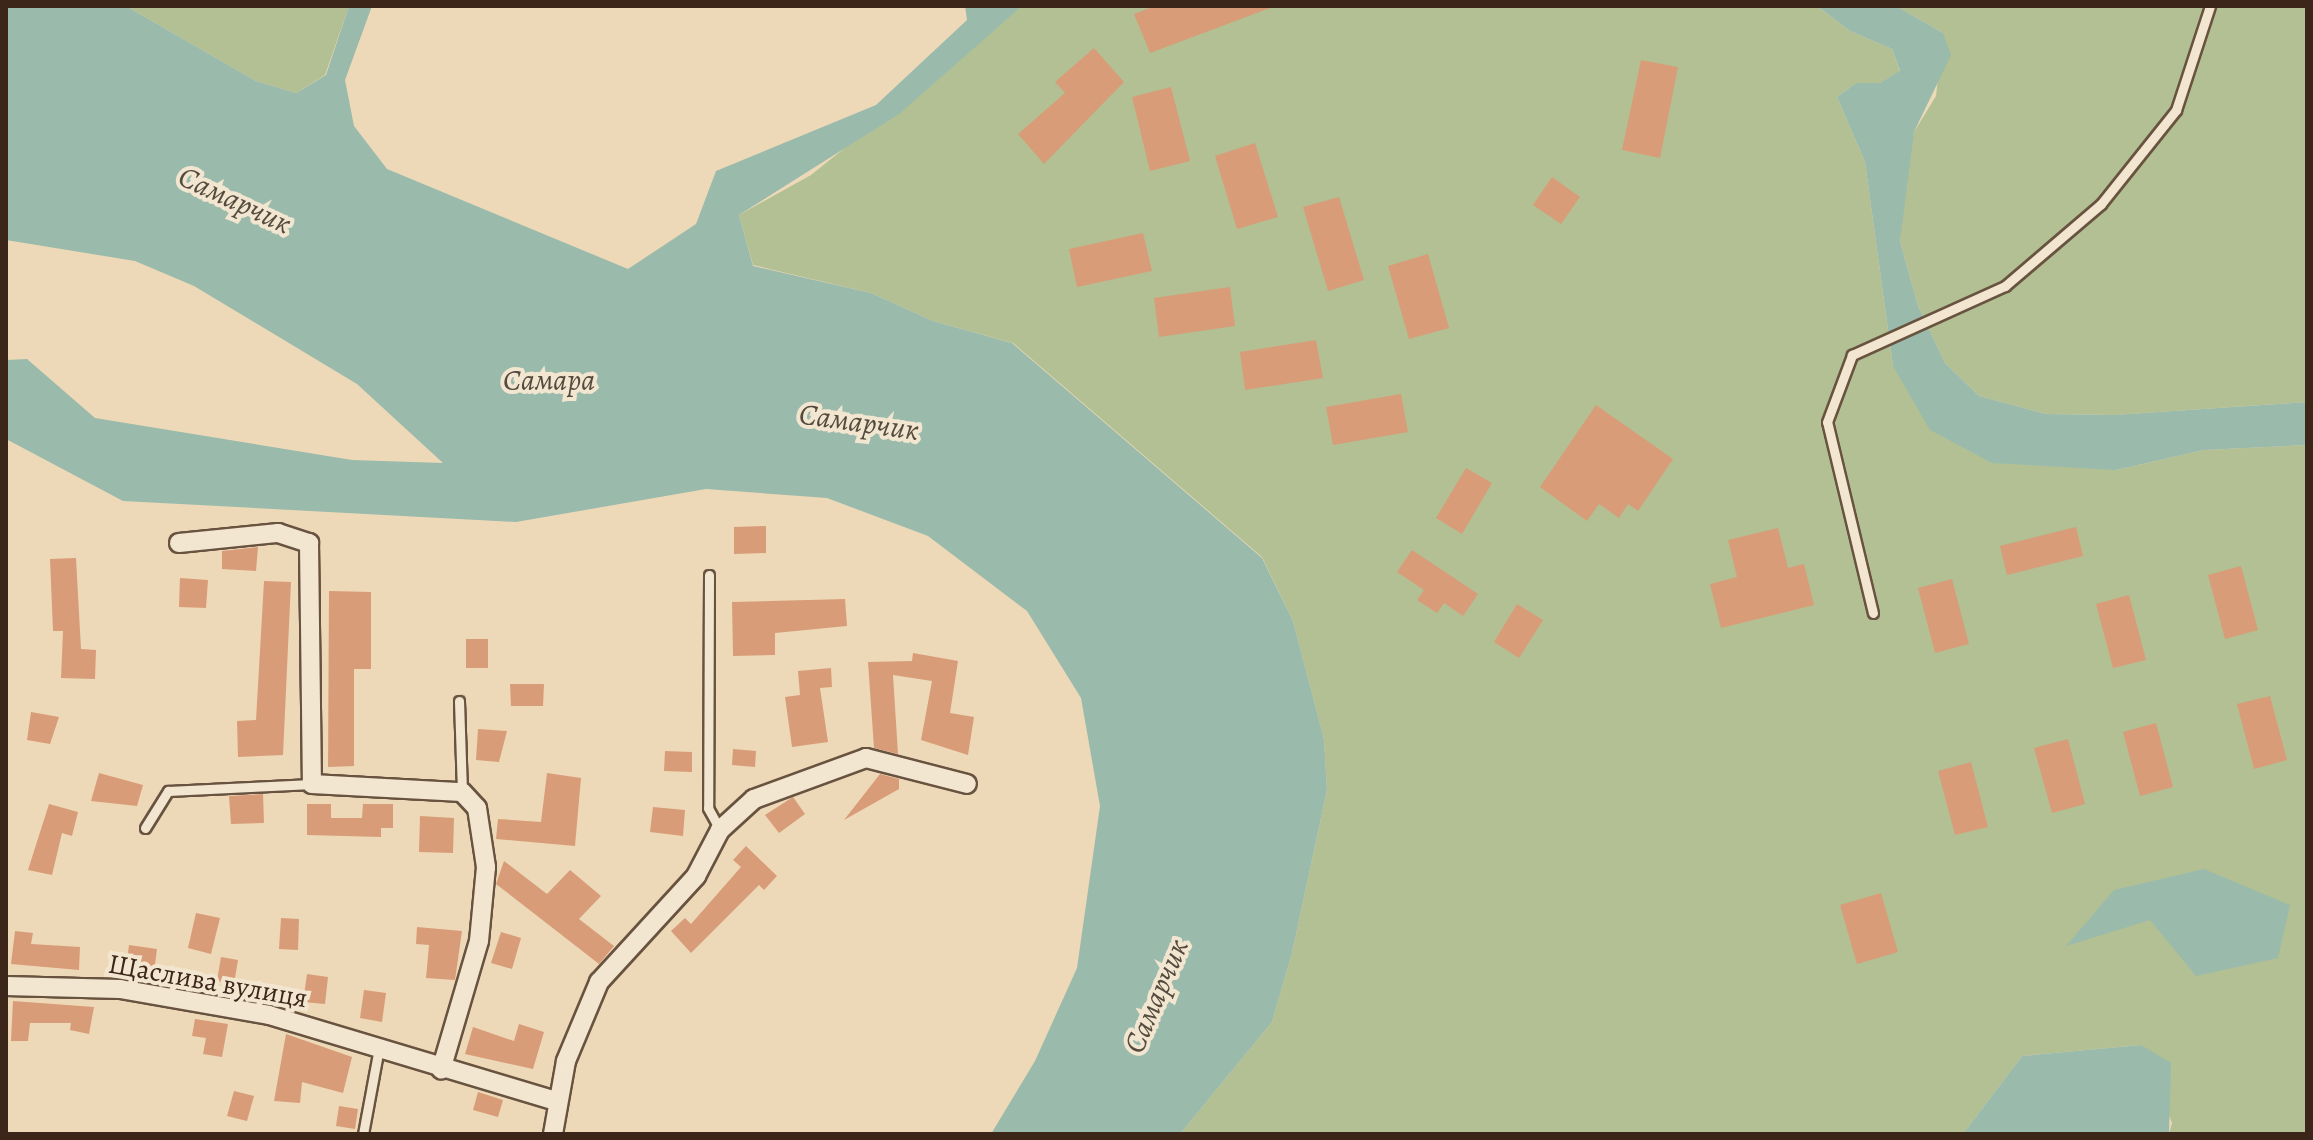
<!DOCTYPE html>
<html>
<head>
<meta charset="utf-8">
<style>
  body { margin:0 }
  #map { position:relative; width:2313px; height:1140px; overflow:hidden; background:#edd9b7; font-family:Alegreya,serif }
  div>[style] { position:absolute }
  .green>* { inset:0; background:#b2c093 }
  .water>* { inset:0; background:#9abaac }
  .building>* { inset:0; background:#d99c78 }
  .roads { filter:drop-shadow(2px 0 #685340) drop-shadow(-2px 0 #685340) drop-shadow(0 2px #685340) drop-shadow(0 -2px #685340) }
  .service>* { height:9px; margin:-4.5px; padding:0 4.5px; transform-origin:4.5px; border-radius:4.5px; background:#f3e6d0 }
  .minor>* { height:18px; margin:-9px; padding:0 9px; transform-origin:9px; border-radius:9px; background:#f3e6d0 }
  span { translate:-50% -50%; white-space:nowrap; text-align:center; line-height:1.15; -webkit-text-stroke:8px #f3e6d0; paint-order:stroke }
  .street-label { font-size:28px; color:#3b2619 }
  .water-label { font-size:30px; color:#534b3e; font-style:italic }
  .frame { position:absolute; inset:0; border:8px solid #3b2619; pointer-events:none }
</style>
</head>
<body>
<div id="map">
  <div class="green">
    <div style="clip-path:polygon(126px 6px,349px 6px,325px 75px,296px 93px,256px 81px)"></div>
    <div style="clip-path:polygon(1022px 6px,1817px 6px,1850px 31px,1892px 49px,1900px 72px,1880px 83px,1856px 83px,1837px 97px,1865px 162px,1893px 366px,2116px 470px,2204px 450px,2307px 445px,2307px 1134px,2169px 1134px,2172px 1123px,2141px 1045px,2022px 1056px,1963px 1134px,1180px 1134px,1272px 1022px,1292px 953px,1327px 790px,1324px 739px,1293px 621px,1262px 557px,1013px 343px,933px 321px,871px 293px,753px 265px,739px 215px,811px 175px)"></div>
    <div style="clip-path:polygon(1896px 6px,2307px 6px,2307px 402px,2115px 415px,2046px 414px,1979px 396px,1945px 363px,1918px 306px,1900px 241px,1904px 176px,1914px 132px,1936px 96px,1943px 33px)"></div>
  </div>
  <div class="water">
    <div style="clip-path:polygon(6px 6px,126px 6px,256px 81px,296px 93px,326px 75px,349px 6px,372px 6px,345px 80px,354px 126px,387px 169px,628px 269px,696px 224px,716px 171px,876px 105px,967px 20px,965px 6px,1022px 6px,899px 114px,739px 215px,753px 266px,871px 293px,933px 321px,1012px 343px,1262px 558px,1293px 621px,1324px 739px,1327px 790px,1292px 953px,1272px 1022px,1180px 1134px,991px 1134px,1035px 1061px,1077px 968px,1100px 806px,1081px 698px,1027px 611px,928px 536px,827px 498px,706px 489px,516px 522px,123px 501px,6px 439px,6px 360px,27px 359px,95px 418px,352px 460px,443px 463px,357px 384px,194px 286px,135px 261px,6px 240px)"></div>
    <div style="clip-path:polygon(1817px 6px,1896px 6px,1943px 33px,1951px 55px,1914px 132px,1900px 241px,1918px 306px,1945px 363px,1979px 396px,2046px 414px,2115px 415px,2307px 402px,2307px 445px,2204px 450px,2116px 470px,1992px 463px,1930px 430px,1893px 366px,1865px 162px,1837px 97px,1856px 83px,1880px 83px,1900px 71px,1892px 49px,1850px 31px)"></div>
    <div style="clip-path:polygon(2204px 869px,2290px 905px,2278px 958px,2196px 976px,2150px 920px,2066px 946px,2114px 890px)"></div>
    <div style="clip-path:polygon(2141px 1045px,2171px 1063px,2169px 1134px,1963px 1134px,2022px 1056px)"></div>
  </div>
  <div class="building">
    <div style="clip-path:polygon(1155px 6px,1270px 6px,1270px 8px,1150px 53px,1134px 14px)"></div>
    <div style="clip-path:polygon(1094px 48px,1124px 82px,1044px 164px,1018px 134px,1065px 93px,1055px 82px)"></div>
    <div style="clip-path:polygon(1641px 60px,1678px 67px,1660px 158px,1622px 150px)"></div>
    <div style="clip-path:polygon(1171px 87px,1190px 161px,1150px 171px,1132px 97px)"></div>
    <div style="clip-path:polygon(1255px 143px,1278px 217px,1237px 229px,1215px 156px)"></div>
    <div style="clip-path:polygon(1552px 177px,1580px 197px,1561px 224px,1533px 205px)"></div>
    <div style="clip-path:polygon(1339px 197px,1364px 280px,1328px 291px,1303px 207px)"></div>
    <div style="clip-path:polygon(1143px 233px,1152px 271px,1077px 287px,1069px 249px)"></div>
    <div style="clip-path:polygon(1428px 254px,1449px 328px,1409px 339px,1388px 266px)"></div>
    <div style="clip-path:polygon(1230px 287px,1235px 326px,1159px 337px,1154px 298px)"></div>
    <div style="clip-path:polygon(1316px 340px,1323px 378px,1245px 390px,1240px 352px)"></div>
    <div style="clip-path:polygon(1401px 394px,1408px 432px,1333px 445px,1326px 407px)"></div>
    <div style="clip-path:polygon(1596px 405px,1673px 459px,1638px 511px,1628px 504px,1619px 518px,1599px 504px,1587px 521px,1540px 487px)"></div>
    <div style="clip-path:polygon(1466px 468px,1492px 483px,1462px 534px,1436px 518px)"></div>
    <div style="clip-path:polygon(766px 526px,766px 553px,734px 554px,734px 527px)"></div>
    <div style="clip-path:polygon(2076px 527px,2083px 556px,2007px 575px,2000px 546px)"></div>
    <div style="clip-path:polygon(1778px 528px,1788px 568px,1804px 564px,1814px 605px,1721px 628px,1710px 584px,1737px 577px,1728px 540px)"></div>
    <div style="clip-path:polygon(258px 547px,256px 571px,222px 569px,222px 551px)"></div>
    <div style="clip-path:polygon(1412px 550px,1478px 594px,1463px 616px,1444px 603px,1437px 613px,1417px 600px,1424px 590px,1397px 572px)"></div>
    <div style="clip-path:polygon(76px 558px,81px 649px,96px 650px,95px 679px,61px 678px,63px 631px,53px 631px,50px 559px)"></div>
    <div style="clip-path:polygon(2241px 566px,2258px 630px,2225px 639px,2208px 575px)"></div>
    <div style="clip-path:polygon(180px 578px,208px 580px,206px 608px,179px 607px)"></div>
    <div style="clip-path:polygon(1952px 579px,1969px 644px,1935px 653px,1918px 588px)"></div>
    <div style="clip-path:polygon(264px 581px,291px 582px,283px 755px,238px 757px,237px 721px,256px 720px)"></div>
    <div style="clip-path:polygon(329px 591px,371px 592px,371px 669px,354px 669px,354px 766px,328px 767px)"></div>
    <div style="clip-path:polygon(2129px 595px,2146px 660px,2113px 668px,2096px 604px)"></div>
    <div style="clip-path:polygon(845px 599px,847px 626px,775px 633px,775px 655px,733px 656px,732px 602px)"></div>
    <div style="clip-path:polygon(1517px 604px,1543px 620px,1519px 658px,1494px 642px)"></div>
    <div style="clip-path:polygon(466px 639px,488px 639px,488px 668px,466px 668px)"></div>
    <div style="clip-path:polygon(913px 653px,958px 661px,950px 713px,974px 717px,968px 755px,921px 740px,932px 681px,893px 675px,898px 754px,874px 748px,868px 662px,912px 661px)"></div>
    <div style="clip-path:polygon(831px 668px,832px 687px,820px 688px,828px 742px,792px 747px,785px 697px,800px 695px,798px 671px)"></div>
    <div style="clip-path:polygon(510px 684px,544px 684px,543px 706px,511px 706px)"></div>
    <div style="clip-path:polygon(2270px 696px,2287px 760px,2254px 769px,2237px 704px)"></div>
    <div style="clip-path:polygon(31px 712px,59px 717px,50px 744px,27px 740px)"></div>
    <div style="clip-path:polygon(2156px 723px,2173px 787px,2140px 796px,2123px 732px)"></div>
    <div style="clip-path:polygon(478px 729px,507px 731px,499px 762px,476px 760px)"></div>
    <div style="clip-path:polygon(2068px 739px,2085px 804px,2052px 813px,2034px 748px)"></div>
    <div style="clip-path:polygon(733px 749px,756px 751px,755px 767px,732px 765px)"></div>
    <div style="clip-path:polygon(665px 751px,692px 752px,692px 772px,664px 771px)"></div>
    <div style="clip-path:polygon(1971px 762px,1988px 827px,1955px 835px,1938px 771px)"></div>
    <div style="clip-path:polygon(99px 773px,143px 785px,137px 806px,91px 801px)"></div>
    <div style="clip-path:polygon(547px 773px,581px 778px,575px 846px,496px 839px,498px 819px,541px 822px)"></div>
    <div style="clip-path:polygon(880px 774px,899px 779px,899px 789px,844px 820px)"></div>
    <div style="clip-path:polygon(263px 794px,264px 823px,231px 824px,229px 796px)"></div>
    <div style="clip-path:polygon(793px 797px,805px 814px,779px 833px,765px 815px)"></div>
    <div style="clip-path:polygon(49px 804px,78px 812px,72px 836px,62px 833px,52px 875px,28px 870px)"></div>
    <div style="clip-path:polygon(307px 804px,331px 804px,331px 818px,362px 818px,363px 804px,393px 804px,393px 828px,381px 828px,381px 837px,307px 835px)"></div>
    <div style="clip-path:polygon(653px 807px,685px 810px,683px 836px,650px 832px)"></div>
    <div style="clip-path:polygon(420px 816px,454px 818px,453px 853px,419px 852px)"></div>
    <div style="clip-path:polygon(746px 846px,777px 876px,764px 890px,759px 885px,691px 953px,671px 931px,685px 918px,691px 924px,741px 867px,733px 860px)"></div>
    <div style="clip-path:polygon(504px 861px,547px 894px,570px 870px,601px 896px,579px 919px,614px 946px,599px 964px,496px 884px)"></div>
    <div style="clip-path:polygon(1881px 893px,1898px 952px,1857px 964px,1840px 905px)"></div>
    <div style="clip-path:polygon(196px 913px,220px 918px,211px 954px,188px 948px)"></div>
    <div style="clip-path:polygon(281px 918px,299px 919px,298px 950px,279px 949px)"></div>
    <div style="clip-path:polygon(417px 927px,462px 931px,455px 980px,426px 978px,429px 945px,416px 944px)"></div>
    <div style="clip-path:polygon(15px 931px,33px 933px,31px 944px,80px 947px,79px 970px,11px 964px)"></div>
    <div style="clip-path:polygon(501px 932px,521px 938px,512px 969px,491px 963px)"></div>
    <div style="clip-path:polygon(129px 945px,157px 949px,153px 980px,125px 976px)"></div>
    <div style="clip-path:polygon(221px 957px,238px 960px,234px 984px,217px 981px)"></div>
    <div style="clip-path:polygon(307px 974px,328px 977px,325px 1004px,303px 1002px)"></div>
    <div style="clip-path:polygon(364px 990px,386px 993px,382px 1022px,360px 1018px)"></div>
    <div style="clip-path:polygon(13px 1001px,94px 1007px,89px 1034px,70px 1030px,71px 1023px,30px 1023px,28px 1041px,11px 1041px)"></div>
    <div style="clip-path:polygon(195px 1019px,228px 1024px,222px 1057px,203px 1054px,206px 1038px,192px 1036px)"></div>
    <div style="clip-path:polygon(519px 1024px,544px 1032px,533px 1069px,465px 1054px,473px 1027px,514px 1041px)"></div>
    <div style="clip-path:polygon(286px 1034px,352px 1057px,343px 1093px,302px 1082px,300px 1103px,274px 1101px)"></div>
    <div style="clip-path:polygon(234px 1091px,254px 1096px,247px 1121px,227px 1116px)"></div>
    <div style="clip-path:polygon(478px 1092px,503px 1100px,498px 1117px,473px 1110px)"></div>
    <div style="clip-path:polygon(339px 1106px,358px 1109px,355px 1129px,336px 1126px)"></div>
  </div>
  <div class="roads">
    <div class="service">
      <div style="left:709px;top:575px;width:233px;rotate:90.2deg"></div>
      <div style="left:708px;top:808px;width:25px;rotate:61deg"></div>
      <div style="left:1873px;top:613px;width:196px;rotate:-103.5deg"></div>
      <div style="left:1827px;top:422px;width:72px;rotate:-69.5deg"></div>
      <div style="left:1852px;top:355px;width:168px;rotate:-24.3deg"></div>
      <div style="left:2005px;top:286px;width:126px;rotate:-40.5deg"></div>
      <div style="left:2101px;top:204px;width:120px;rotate:-51.4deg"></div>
      <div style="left:2176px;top:110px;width:109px;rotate:-71.9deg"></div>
      <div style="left:459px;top:701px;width:91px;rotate:88.1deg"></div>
      <div style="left:145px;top:828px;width:44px;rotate:-58.1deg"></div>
      <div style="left:168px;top:791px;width:144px;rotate:-2.8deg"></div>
      <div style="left:363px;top:1134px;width:87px;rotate:-79.5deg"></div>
    </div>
    <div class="minor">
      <div style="left:179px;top:543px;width:100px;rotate:-5.8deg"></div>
      <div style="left:278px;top:533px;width:33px;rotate:18deg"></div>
      <div style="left:309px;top:543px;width:241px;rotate:89.3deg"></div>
      <div style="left:312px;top:784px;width:150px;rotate:3.1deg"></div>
      <div style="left:462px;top:792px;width:22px;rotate:47deg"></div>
      <div style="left:477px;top:808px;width:60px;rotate:81.3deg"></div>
      <div style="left:486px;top:867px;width:74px;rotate:95.4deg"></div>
      <div style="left:479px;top:941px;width:134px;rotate:106.4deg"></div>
      <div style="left:6px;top:986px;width:114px;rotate:1.5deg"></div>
      <div style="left:120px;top:989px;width:151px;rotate:9.9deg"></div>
      <div style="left:269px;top:1015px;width:300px;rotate:16.7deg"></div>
      <div style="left:553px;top:1134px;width:74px;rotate:-79.9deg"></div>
      <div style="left:566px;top:1061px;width:86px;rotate:-67.3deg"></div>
      <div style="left:599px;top:982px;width:144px;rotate:-47.5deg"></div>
      <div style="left:696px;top:876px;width:52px;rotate:-62.4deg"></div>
      <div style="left:720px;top:830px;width:46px;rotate:-42.4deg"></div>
      <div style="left:754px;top:799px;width:119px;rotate:-20.1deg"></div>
      <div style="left:866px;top:758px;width:104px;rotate:14.4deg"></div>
    </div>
  </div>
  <div class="street-label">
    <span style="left:208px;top:981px;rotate:10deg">Щаслива вулиця</span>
  </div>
  <div class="water-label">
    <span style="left:235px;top:200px;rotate:25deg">Самарчик</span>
    <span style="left:549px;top:380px">Самара</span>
    <span style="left:859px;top:422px;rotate:8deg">Самарчик</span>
    <span style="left:1156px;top:996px;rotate:-67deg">Самарчик</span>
  </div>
  <div class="frame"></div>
</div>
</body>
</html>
